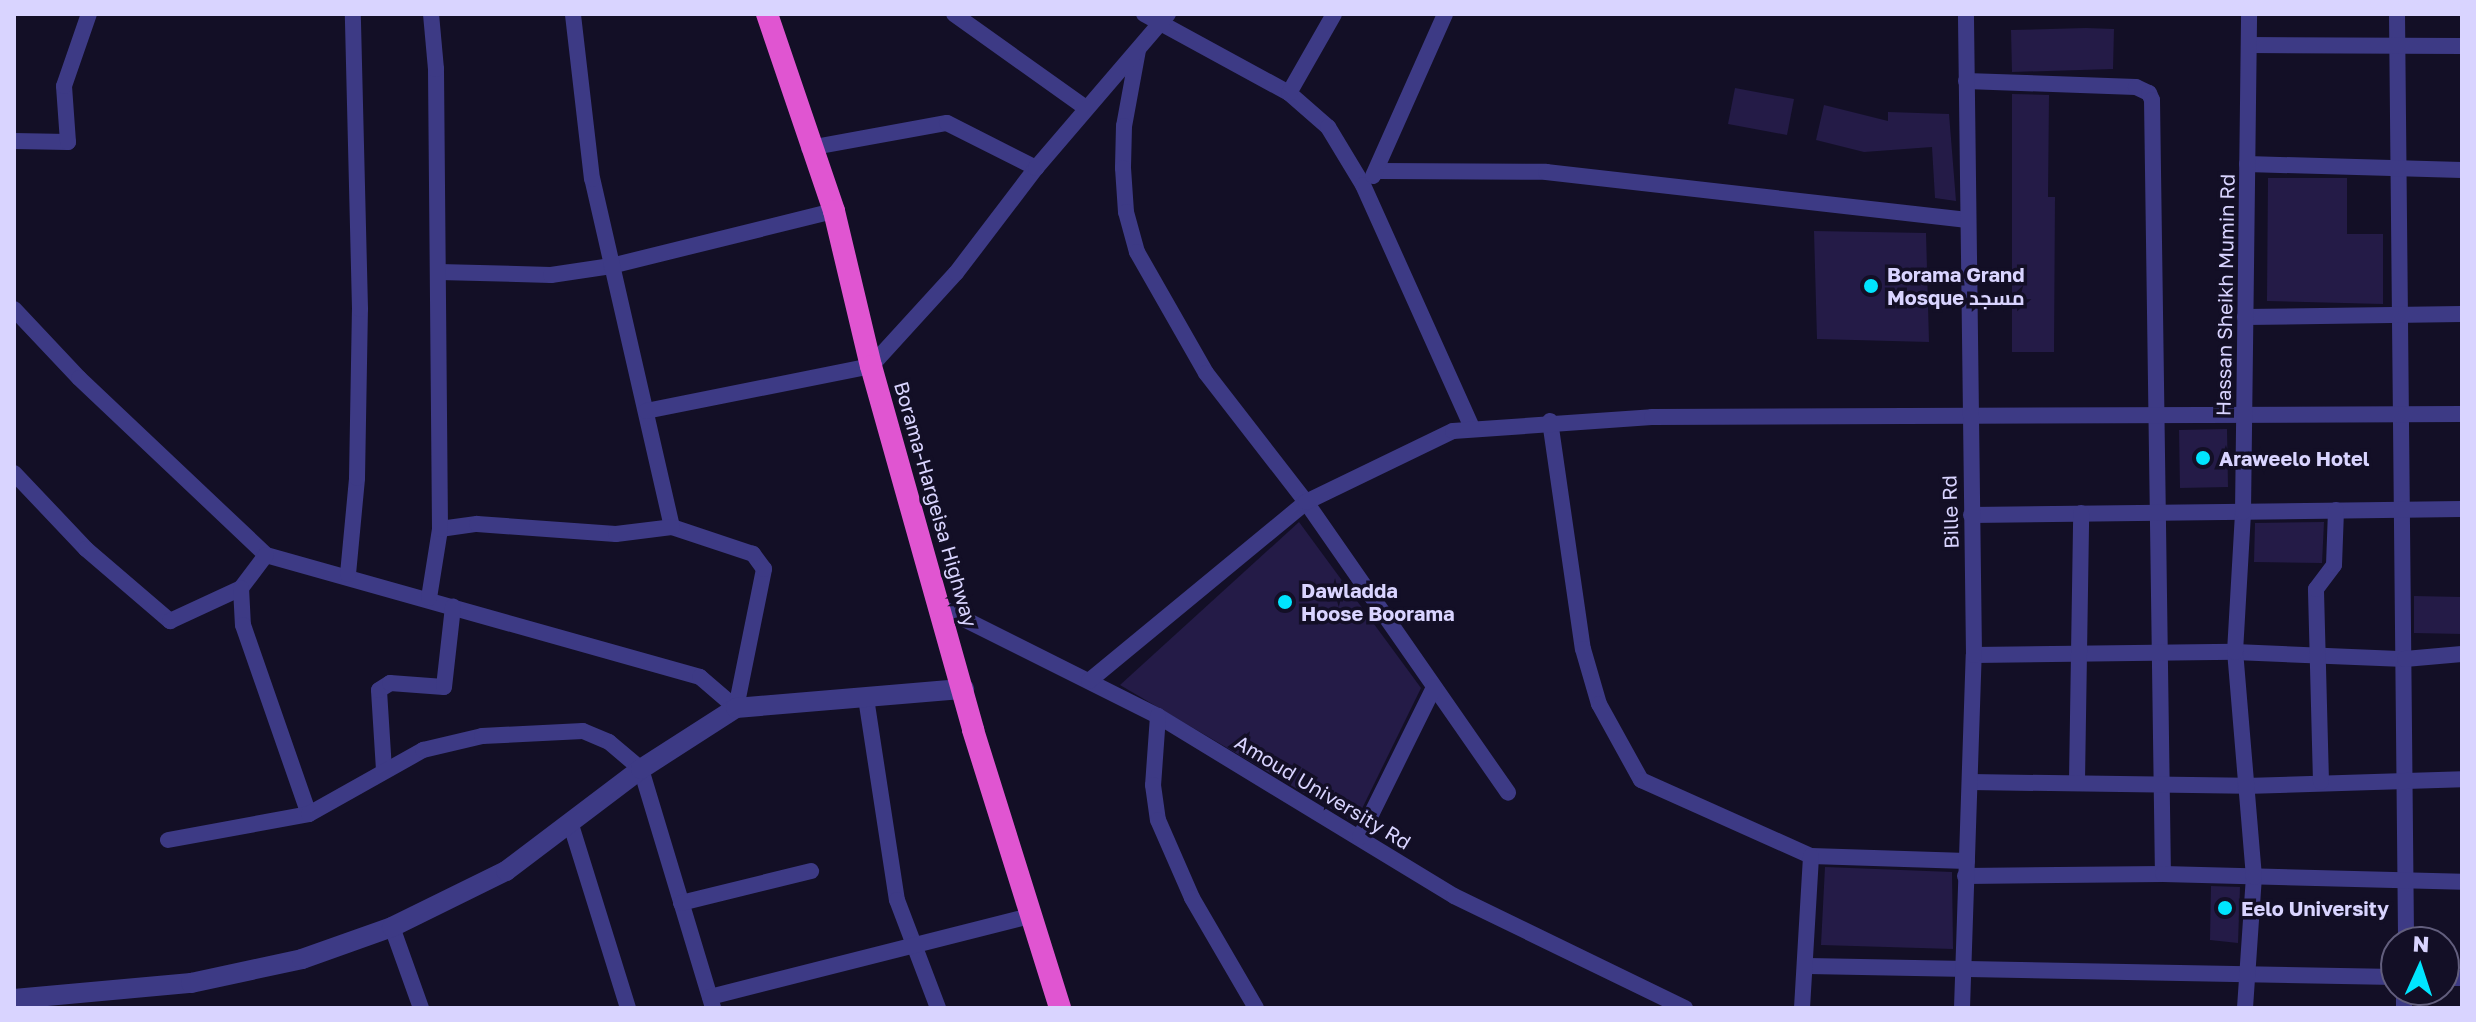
<!DOCTYPE html>
<html>
<head>
<meta charset="utf-8">
<style>
  body { margin:0 }
  #map { position:relative; width:2476px; height:1022px; overflow:hidden; background:#130f26; font-family:"Golos Text",Cairo,sans-serif }
  div>[style] { position:absolute }
  .building>* { inset:0; background:#241b47 }
  .minor>* { height:16px; margin:-8px; padding:0 8px; transform-origin:8px; border-radius:8px; background:#3d3a85 }
  .tertiary>* { height:20px; margin:-10px; padding:0 10px; transform-origin:10px; border-radius:10px; background:#3d3a85 }
  .trunk>* { height:22px; margin:-11px; padding:0 11px; transform-origin:11px; border-radius:11px; background:#e055d1 }
  .dots>* { width:22px; height:22px; translate:-50% -50%; box-sizing:border-box; border:4px solid #130f26; border-radius:50% }
  span { translate:-50% -50%; white-space:nowrap; text-align:center; line-height:1.15; -webkit-text-stroke:7px #130f26; paint-order:stroke }
  .poi-label { font-size:20px; color:#d9d4ff; font-weight:700 }
  .left { translate:0 -50%; text-align:left }
  .street-label { font-size:20px; color:#d9d4ff }
  .frame { position:absolute; inset:0; border:16px solid #d9d4ff; pointer-events:none }
  .north { position:absolute; left:2380px; top:926px; width:80px; height:80px; box-sizing:border-box; background:#130f26; border:2px solid #625e7d; border-radius:50%; rotate:3deg; font-size:22px; font-weight:700; line-height:32px; text-align:center; color:#d9d4ff }
  .north::after { content:''; display:block; margin:auto; width:28px; height:36px; background:#00e5ff; clip-path:polygon(50% 0,100% 100%,50% 72%,0 100%) }
</style>
</head>
<body>
<div id="map">
  <div class="building">
    <div style="clip-path:polygon(2086px 28px,2114px 29px,2113px 69px,2012px 72px,2011px 30px)"></div>
    <div style="clip-path:polygon(1735px 88px,1794px 99px,1787px 135px,1728px 124px)"></div>
    <div style="clip-path:polygon(2012px 94px,2049px 95px,2048px 197px,2055px 197px,2054px 352px,2012px 352px)"></div>
    <div style="clip-path:polygon(1824px 105px,1888px 121px,1888px 112px,1949px 114px,1956px 201px,1935px 198px,1932px 147px,1864px 152px,1816px 140px)"></div>
    <div style="clip-path:polygon(2268px 178px,2347px 178px,2347px 234px,2383px 234px,2383px 304px,2267px 301px)"></div>
    <div style="clip-path:polygon(1814px 231px,1926px 233px,1929px 342px,1817px 339px)"></div>
    <div style="clip-path:polygon(2227px 429px,2228px 487px,2180px 488px,2179px 430px)"></div>
    <div style="clip-path:polygon(1299px 522px,1421px 688px,1355px 823px,1120px 685px)"></div>
    <div style="clip-path:polygon(2324px 522px,2322px 563px,2254px 562px,2255px 523px)"></div>
    <div style="clip-path:polygon(2414px 596px,2462px 597px,2462px 634px,2414px 633px)"></div>
    <div style="clip-path:polygon(1825px 867px,1952px 872px,1953px 949px,1821px 945px)"></div>
    <div style="clip-path:polygon(2211px 886px,2240px 887px,2238px 943px,2210px 940px)"></div>
  </div>
  <div class="minor">
    <div style="left:954px;top:14px;width:162px;rotate:35.5deg"></div>
    <div style="left:1144px;top:14px;width:165px;rotate:28.6deg"></div>
    <div style="left:1289px;top:93px;width:52px;rotate:41.1deg"></div>
    <div style="left:1328px;top:127px;width:68px;rotate:58.9deg"></div>
    <div style="left:1363px;top:185px;width:265px;rotate:65.8deg"></div>
    <div style="left:2397px;top:14px;width:928px;rotate:89.44deg"></div>
    <div style="left:2249px;top:45px;width:213px;rotate:0.3deg"></div>
    <div style="left:1138px;top:50px;width:77px;rotate:100.4deg"></div>
    <div style="left:1124px;top:126px;width:42px;rotate:91.4deg"></div>
    <div style="left:1123px;top:168px;width:44px;rotate:86.1deg"></div>
    <div style="left:1126px;top:212px;width:41px;rotate:74.6deg"></div>
    <div style="left:1137px;top:252px;width:139px;rotate:60.3deg"></div>
    <div style="left:1206px;top:373px;width:163px;rotate:52.2deg"></div>
    <div style="left:1306px;top:502px;width:354px;rotate:55.2deg"></div>
    <div style="left:1966px;top:81px;width:170px;rotate:2deg"></div>
    <div style="left:2136px;top:87px;width:14px;rotate:25deg"></div>
    <div style="left:2149px;top:93px;width:8px;rotate:67deg"></div>
    <div style="left:2152px;top:100px;width:774px;rotate:89.19deg"></div>
    <div style="left:1289px;top:93px;width:91px;rotate:-60.3deg"></div>
    <div style="left:14px;top:141px;width:54px;rotate:1.1deg"></div>
    <div style="left:68px;top:142px;width:56px;rotate:-94.1deg"></div>
    <div style="left:64px;top:86px;width:76px;rotate:-70.9deg"></div>
    <div style="left:809px;top:148px;width:140px;rotate:-10.3deg"></div>
    <div style="left:947px;top:123px;width:100px;rotate:26.8deg"></div>
    <div style="left:2247px;top:164px;width:215px;rotate:1.6deg"></div>
    <div style="left:1379px;top:171px;width:167px;rotate:0.3deg"></div>
    <div style="left:1546px;top:172px;width:422px;rotate:6.5deg"></div>
    <div style="left:1373px;top:176px;width:177px;rotate:-66deg"></div>
    <div style="left:439px;top:272px;width:112px;rotate:1.5deg"></div>
    <div style="left:551px;top:275px;width:61px;rotate:-8.5deg"></div>
    <div style="left:611px;top:266px;width:230px;rotate:-13.9deg"></div>
    <div style="left:14px;top:309px;width:95px;rotate:46.7deg"></div>
    <div style="left:79px;top:378px;width:257px;rotate:43.4deg"></div>
    <div style="left:266px;top:555px;width:451px;rotate:15.7deg"></div>
    <div style="left:700px;top:677px;width:48px;rotate:40.7deg"></div>
    <div style="left:736px;top:708px;width:142px;rotate:-78.6deg"></div>
    <div style="left:764px;top:569px;width:19px;rotate:-126deg"></div>
    <div style="left:753px;top:554px;width:85px;rotate:-161.6deg"></div>
    <div style="left:672px;top:527px;width:357px;rotate:-102.9deg"></div>
    <div style="left:592px;top:179px;width:166px;rotate:-96.6deg"></div>
    <div style="left:2245px;top:317px;width:217px;rotate:-0.8deg"></div>
    <div style="left:646px;top:411px;width:229px;rotate:-11.3deg"></div>
    <div style="left:871px;top:366px;width:126px;rotate:-47.6deg"></div>
    <div style="left:956px;top:273px;width:132px;rotate:-52.7deg"></div>
    <div style="left:1036px;top:168px;width:203px;rotate:-49.4deg"></div>
    <div style="left:1550px;top:421px;width:230px;rotate:81.8deg"></div>
    <div style="left:1583px;top:649px;width:57px;rotate:73.8deg"></div>
    <div style="left:1599px;top:704px;width:87px;rotate:61.1deg"></div>
    <div style="left:1641px;top:780px;width:186px;rotate:24.1deg"></div>
    <div style="left:1811px;top:856px;width:156px;rotate:1.8deg"></div>
    <div style="left:14px;top:473px;width:105px;rotate:46.5deg"></div>
    <div style="left:86px;top:549px;width:111px;rotate:40.6deg"></div>
    <div style="left:170px;top:621px;width:78px;rotate:-24.9deg"></div>
    <div style="left:1971px;top:515px;width:491px;rotate:-0.7deg"></div>
    <div style="left:440px;top:529px;width:37px;rotate:-8deg"></div>
    <div style="left:477px;top:524px;width:139px;rotate:4.1deg"></div>
    <div style="left:616px;top:534px;width:56px;rotate:-7.1deg"></div>
    <div style="left:266px;top:555px;width:41px;rotate:127.1deg"></div>
    <div style="left:241px;top:588px;width:37px;rotate:87deg"></div>
    <div style="left:243px;top:625px;width:200px;rotate:70.8deg"></div>
    <div style="left:348px;top:574px;width:96px;rotate:-84.6deg"></div>
    <div style="left:357px;top:478px;width:169px;rotate:-89deg"></div>
    <div style="left:360px;top:309px;width:295px;rotate:-91.4deg"></div>
    <div style="left:429px;top:598px;width:70px;rotate:-80.9deg"></div>
    <div style="left:440px;top:529px;width:460px;rotate:-90.5deg"></div>
    <div style="left:436px;top:69px;width:55px;rotate:-95.2deg"></div>
    <div style="left:942px;top:608px;width:241px;rotate:26.6deg"></div>
    <div style="left:1158px;top:716px;width:346px;rotate:31.3deg"></div>
    <div style="left:1454px;top:896px;width:257px;rotate:25.9deg"></div>
    <div style="left:1974px;top:655px;width:261px;rotate:-0.7deg"></div>
    <div style="left:2235px;top:652px;width:170px;rotate:2.4deg"></div>
    <div style="left:2405px;top:659px;width:57px;rotate:-5deg"></div>
    <div style="left:1089px;top:681px;width:281px;rotate:-39.5deg"></div>
    <div style="left:1306px;top:502px;width:163px;rotate:-25.8deg"></div>
    <div style="left:1453px;top:431px;width:199px;rotate:-4deg"></div>
    <div style="left:1652px;top:417px;width:810px;rotate:-0.21deg"></div>
    <div style="left:866px;top:698px;width:204px;rotate:81.3deg"></div>
    <div style="left:897px;top:900px;width:116px;rotate:69.2deg"></div>
    <div style="left:1158px;top:716px;width:69px;rotate:94.1deg"></div>
    <div style="left:1153px;top:785px;width:35px;rotate:82deg"></div>
    <div style="left:1158px;top:820px;width:85px;rotate:66.4deg"></div>
    <div style="left:1192px;top:898px;width:127px;rotate:59.8deg"></div>
    <div style="left:384px;top:770px;width:80px;rotate:-93.6deg"></div>
    <div style="left:379px;top:690px;width:13px;rotate:-32deg"></div>
    <div style="left:390px;top:683px;width:54px;rotate:4.2deg"></div>
    <div style="left:444px;top:687px;width:81px;rotate:-83.6deg"></div>
    <div style="left:2077px;top:781px;width:268px;rotate:-89.1deg"></div>
    <div style="left:1970px;top:782px;width:275px;rotate:0.8deg"></div>
    <div style="left:2245px;top:786px;width:217px;rotate:-1.8deg"></div>
    <div style="left:2321px;top:782px;width:193px;rotate:-91.5deg"></div>
    <div style="left:2316px;top:589px;width:30px;rotate:-53deg"></div>
    <div style="left:2334px;top:565px;width:55px;rotate:-87.9deg"></div>
    <div style="left:571px;top:825px;width:192px;rotate:72.7deg"></div>
    <div style="left:1360px;top:837px;width:167px;rotate:-63.7deg"></div>
    <div style="left:168px;top:840px;width:143px;rotate:-10.4deg"></div>
    <div style="left:309px;top:814px;width:131px;rotate:-29.3deg"></div>
    <div style="left:423px;top:750px;width:61px;rotate:-13.3deg"></div>
    <div style="left:482px;top:736px;width:101px;rotate:-2.8deg"></div>
    <div style="left:583px;top:731px;width:28px;rotate:23deg"></div>
    <div style="left:609px;top:742px;width:42px;rotate:40.2deg"></div>
    <div style="left:641px;top:769px;width:250px;rotate:73.2deg"></div>
    <div style="left:1965px;top:876px;width:198px;rotate:-0.6deg"></div>
    <div style="left:2163px;top:874px;width:299px;rotate:1.5deg"></div>
    <div style="left:681px;top:903px;width:134px;rotate:-13.8deg"></div>
    <div style="left:392px;top:927px;width:86px;rotate:70.3deg"></div>
    <div style="left:1808px;top:966px;width:588px;rotate:1.07deg"></div>
    <div style="left:2444px;top:978px;width:18px"></div>
    <div style="left:710px;top:997px;width:329px;rotate:-14.2deg"></div>
    <div style="left:1802px;top:1008px;width:152px;rotate:-86.6deg"></div>
    <div style="left:1962px;top:1008px;width:353px;rotate:-88.1deg"></div>
    <div style="left:1974px;top:655px;width:641px;rotate:-90.72deg"></div>
    <div style="left:2245px;top:1008px;width:131px;rotate:-86.1deg"></div>
    <div style="left:2254px;top:877px;width:226px;rotate:-94.8deg"></div>
    <div style="left:2235px;top:652px;width:140px;rotate:-86.7deg"></div>
    <div style="left:2243px;top:512px;width:498px;rotate:-89.3deg"></div>
    <div style="left:2404px;top:1008px;width:18px;rotate:-90deg"></div>
  </div>
  <div class="tertiary">
    <div style="left:14px;top:999px;width:178px;rotate:-5.2deg"></div>
    <div style="left:191px;top:983px;width:114px;rotate:-12.2deg"></div>
    <div style="left:302px;top:959px;width:96px;rotate:-19.6deg"></div>
    <div style="left:392px;top:927px;width:127px;rotate:-26.2deg"></div>
    <div style="left:506px;top:871px;width:169px;rotate:-37.1deg"></div>
    <div style="left:641px;top:769px;width:113px;rotate:-32.7deg"></div>
    <div style="left:736px;top:708px;width:229px;rotate:-4.8deg"></div>
  </div>
  <div class="trunk">
    <div style="left:767px;top:14px;width:208px;rotate:71.2deg"></div>
    <div style="left:834px;top:211px;width:159px;rotate:76.6deg"></div>
    <div style="left:871px;top:366px;width:378px;rotate:74.3deg"></div>
    <div style="left:973px;top:730px;width:291px;rotate:72.6deg"></div>
  </div>
  <div class="dots">
    <div style="left:1871px;top:286px;background:#00e5ff"></div>
    <div style="left:2203px;top:458px;background:#00e5ff"></div>
    <div style="left:1285px;top:602px;background:#00e5ff"></div>
    <div style="left:2225px;top:908px;background:#00e5ff"></div>
  </div>
  <div class="poi-label">
    <span class="left" style="left:1887px;top:286px">Borama Grand<br>Mosque مسجد</span>
    <span class="left" style="left:2219px;top:458px">Araweelo Hotel</span>
    <span class="left" style="left:1301px;top:602px">Dawladda<br>Hoose Boorama</span>
    <span class="left" style="left:2241px;top:908px">Eelo University</span>
  </div>
  <div class="street-label">
    <span style="left:2225px;top:295px;rotate:-89deg">Hassan Sheikh Mumin Rd</span>
    <span style="left:936px;top:504px;rotate:74deg">Borama-Hargeisa Highway</span>
    <span style="left:1950px;top:512px;rotate:-92deg">Bille Rd</span>
    <span style="left:1323px;top:792px;rotate:31deg">Amoud University Rd</span>
  </div>
  <div class="frame"></div>
  <div class="north">N</div>
</div>
</body>
</html>
